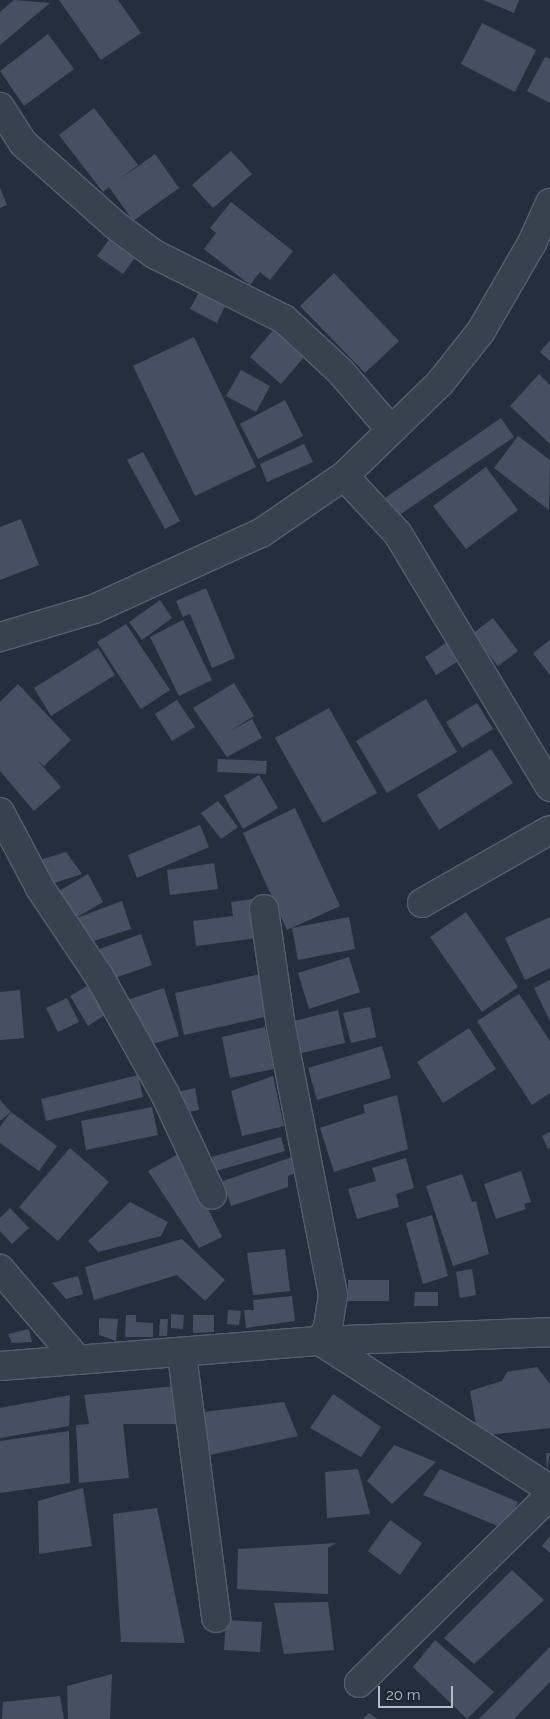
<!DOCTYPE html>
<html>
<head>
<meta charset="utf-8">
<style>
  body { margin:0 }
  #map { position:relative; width:550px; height:1719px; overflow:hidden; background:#242f3e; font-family:Raleway,sans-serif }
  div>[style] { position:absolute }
  .building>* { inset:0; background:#455162 }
  .roads { filter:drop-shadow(1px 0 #565f6c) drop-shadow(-1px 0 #565f6c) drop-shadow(0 1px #565f6c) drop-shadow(0 -1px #565f6c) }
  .minor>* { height:28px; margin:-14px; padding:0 14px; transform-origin:14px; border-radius:14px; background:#38414e }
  span { translate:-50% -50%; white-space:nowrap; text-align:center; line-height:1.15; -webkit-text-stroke:4px #1d2633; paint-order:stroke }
  .scale { position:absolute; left:378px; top:1686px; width:75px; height:22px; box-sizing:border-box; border:2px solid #b4bcc9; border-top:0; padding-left:6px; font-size:15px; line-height:18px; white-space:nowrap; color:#b4bcc9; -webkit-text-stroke:4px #1d2633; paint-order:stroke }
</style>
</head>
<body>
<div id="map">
  <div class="building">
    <div style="clip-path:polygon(14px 0,50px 3px,0 45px,0 12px)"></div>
    <div style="clip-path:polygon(59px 0,118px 0,141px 33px,101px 60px)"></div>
    <div style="clip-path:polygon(483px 0,519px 0,514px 13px)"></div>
    <div style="clip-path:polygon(482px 23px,536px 50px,515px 92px,461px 64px)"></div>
    <div style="clip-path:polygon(48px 34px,74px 69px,24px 106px,0 71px)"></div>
    <div style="clip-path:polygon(545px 57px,550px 59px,550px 103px,527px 91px)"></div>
    <div style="clip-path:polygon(94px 108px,138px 165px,119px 180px,155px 154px,179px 188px,133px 221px,109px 187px,103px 192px,59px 135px)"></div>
    <div style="clip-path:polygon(231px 151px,252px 174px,213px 208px,192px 185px)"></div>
    <div style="clip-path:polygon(0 188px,7px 205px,0 208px)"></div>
    <div style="clip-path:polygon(231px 202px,293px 251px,270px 280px,260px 272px,250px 285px,204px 249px,216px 233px,210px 228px)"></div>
    <div style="clip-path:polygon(111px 237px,137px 255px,123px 274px,97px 256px)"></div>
    <div style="clip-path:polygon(334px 273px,399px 341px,365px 373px,300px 306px)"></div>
    <div style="clip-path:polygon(199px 292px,225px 306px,217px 323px,190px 309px)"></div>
    <div style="clip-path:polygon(274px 329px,305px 356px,281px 384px,250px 357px)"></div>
    <div style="clip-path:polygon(194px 337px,256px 467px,195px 496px,133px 366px)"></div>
    <div style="clip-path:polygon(550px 340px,550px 361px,540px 352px)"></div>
    <div style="clip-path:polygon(241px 370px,270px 386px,256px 412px,226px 396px)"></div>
    <div style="clip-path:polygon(539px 374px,550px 385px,550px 444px,510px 406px)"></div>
    <div style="clip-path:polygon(285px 400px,303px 436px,258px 459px,240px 424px)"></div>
    <div style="clip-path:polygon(501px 418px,514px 437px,395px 518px,382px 500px)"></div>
    <div style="clip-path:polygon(518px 436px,550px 460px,549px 510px,494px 468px)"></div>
    <div style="clip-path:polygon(304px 444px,313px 462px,267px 482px,260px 464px)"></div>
    <div style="clip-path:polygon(143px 452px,180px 521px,165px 529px,127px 460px)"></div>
    <div style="clip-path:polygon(486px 467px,518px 510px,466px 549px,433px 506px)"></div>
    <div style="clip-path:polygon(21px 519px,39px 565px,0 580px,0 527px)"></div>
    <div style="clip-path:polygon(206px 588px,235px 658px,212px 668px,190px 614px,183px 617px,176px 601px)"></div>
    <div style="clip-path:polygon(160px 600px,172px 618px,142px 640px,129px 622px)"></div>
    <div style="clip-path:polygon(493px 618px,518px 651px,498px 666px,472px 634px)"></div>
    <div style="clip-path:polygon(183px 620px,212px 680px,179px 696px,150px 637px)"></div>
    <div style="clip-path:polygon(126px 624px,170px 690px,141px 709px,97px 642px)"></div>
    <div style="clip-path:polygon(550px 640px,550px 675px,533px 653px)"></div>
    <div style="clip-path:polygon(446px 643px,457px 662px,436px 675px,425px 657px)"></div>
    <div style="clip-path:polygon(98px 648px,115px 675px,51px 716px,34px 688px)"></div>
    <div style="clip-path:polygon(234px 683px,254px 716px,230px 731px,252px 719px,262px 738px,227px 757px,193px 708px)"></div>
    <div style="clip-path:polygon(18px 684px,71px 740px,44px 766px,37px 760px,61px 787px,34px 811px,0 771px,0 702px)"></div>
    <div style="clip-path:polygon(426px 699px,457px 752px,387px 793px,356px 741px)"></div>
    <div style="clip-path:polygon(177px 700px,195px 727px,172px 741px,155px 714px)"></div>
    <div style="clip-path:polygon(477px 703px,493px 729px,462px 748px,446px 722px)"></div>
    <div style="clip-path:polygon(329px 708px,377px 793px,323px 823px,275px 738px)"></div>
    <div style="clip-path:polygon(491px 749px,513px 783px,439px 830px,417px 795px)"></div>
    <div style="clip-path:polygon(218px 759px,267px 761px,266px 774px,217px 772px)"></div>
    <div style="clip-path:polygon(259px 775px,278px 808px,243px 829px,224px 796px)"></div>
    <div style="clip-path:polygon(218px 801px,238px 827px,221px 839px,201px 813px)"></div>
    <div style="clip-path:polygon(295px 808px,340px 906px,287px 930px,243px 833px)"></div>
    <div style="clip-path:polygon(200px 825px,209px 847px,137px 878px,128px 855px)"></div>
    <div style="clip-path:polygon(66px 852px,82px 874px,54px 883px,36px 861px)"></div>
    <div style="clip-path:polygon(214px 863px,218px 889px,170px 895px,167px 870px)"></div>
    <div style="clip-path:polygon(88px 874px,103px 902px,74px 919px,59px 891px)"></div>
    <div style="clip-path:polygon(252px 899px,257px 938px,196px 946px,193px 921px,233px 916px,231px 902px)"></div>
    <div style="clip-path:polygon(122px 901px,131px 929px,84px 944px,74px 919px)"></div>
    <div style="clip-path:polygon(466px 912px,518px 987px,482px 1012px,430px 937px)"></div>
    <div style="clip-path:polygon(349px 917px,355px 949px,298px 960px,292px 928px)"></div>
    <div style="clip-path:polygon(550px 917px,550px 968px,525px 980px,505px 938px)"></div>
    <div style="clip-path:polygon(141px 934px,152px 965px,115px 978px,94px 951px)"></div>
    <div style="clip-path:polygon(349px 957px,360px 992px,309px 1009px,298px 973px)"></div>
    <div style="clip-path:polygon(260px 974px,269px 1016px,184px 1035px,175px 993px)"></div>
    <div style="clip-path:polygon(550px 980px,550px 1021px,534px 988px)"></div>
    <div style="clip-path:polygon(87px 986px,105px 1015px,88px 1026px,70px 996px)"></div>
    <div style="clip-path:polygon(164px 988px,179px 1036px,146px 1046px,124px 1001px)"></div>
    <div style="clip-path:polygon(20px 990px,24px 1038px,0 1040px,0 992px)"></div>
    <div style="clip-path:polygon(519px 994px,550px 1041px,550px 1093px,532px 1105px,477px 1021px)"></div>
    <div style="clip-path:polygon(67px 998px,79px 1022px,58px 1032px,46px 1008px)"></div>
    <div style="clip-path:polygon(370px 1007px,376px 1037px,351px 1043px,343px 1013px)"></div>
    <div style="clip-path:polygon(338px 1010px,345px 1043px,297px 1054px,290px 1022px)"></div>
    <div style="clip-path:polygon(265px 1027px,274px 1069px,230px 1078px,222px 1037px)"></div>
    <div style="clip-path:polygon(469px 1028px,496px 1069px,443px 1103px,417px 1062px)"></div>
    <div style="clip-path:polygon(382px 1046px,391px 1078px,317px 1100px,308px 1068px)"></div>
    <div style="clip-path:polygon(138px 1075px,143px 1097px,46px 1121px,41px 1099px)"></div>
    <div style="clip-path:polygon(273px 1076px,284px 1126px,242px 1136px,231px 1091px)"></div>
    <div style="clip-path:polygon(195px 1088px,199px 1110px,183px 1113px,178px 1092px)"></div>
    <div style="clip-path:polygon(397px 1095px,408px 1149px,334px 1172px,320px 1128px,365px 1113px,363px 1105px)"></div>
    <div style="clip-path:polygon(0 1100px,11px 1112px,0 1121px)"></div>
    <div style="clip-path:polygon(152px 1107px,158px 1135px,86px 1150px,81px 1121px)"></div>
    <div style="clip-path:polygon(11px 1112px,57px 1146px,39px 1171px,0 1143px,0 1127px)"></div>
    <div style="clip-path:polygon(550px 1132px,550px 1148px,548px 1149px,542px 1136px)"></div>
    <div style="clip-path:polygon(281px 1137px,285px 1151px,216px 1171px,212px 1157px)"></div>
    <div style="clip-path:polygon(70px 1148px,109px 1182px,58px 1241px,19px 1207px)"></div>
    <div style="clip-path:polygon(180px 1153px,222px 1237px,199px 1248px,148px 1171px)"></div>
    <div style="clip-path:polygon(295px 1156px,300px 1171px,288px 1176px,288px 1187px,231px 1206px,223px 1181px)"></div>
    <div style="clip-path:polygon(406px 1158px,414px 1188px,396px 1194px,399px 1207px,357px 1219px,348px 1189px,376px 1181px,372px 1168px)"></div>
    <div style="clip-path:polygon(521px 1171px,531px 1202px,524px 1204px,526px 1209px,496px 1219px,484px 1184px)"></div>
    <div style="clip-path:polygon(462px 1174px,472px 1202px,476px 1201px,489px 1254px,453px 1266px,426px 1186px)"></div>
    <div style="clip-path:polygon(130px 1202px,168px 1222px,161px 1236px,98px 1252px,88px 1241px)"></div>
    <div style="clip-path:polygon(10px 1208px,29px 1228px,12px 1244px,0 1231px,0 1218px)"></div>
    <div style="clip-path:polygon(432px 1215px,448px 1276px,423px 1284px,406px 1223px)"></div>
    <div style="clip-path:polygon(182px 1239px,225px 1280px,205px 1301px,177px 1275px,94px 1300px,85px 1267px)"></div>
    <div style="clip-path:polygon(285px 1249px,290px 1291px,253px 1295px,247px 1253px)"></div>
    <div style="clip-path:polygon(472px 1269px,476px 1295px,460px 1298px,456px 1272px)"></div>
    <div style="clip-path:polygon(78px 1276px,83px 1294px,66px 1299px,52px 1283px)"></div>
    <div style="clip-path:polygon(348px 1280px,389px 1280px,389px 1301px,348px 1301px)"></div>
    <div style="clip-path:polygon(415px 1292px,438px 1292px,438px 1306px,414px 1306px)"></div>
    <div style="clip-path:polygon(292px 1296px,295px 1321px,246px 1328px,244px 1310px,254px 1310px,253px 1300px)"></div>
    <div style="clip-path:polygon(228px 1310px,241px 1311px,239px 1325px,227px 1324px)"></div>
    <div style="clip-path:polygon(171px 1314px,184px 1315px,183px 1329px,171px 1328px)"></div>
    <div style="clip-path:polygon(126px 1315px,136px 1315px,136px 1322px,153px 1323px,153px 1337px,125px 1337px)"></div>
    <div style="clip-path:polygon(193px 1315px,214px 1315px,214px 1332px,193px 1333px)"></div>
    <div style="clip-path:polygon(99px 1318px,118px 1319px,116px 1341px,99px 1335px)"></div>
    <div style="clip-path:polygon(160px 1319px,168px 1319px,167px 1336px,159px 1336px)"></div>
    <div style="clip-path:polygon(29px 1329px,32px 1342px,12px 1343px,8px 1334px)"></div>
    <div style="clip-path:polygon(537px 1367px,550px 1384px,550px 1428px,478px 1436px,470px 1391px,502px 1381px,507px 1372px)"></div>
    <div style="clip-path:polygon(175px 1386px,179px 1424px,123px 1424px,129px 1478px,79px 1483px,76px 1425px,89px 1424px,84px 1395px)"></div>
    <div style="clip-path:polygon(333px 1394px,381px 1427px,361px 1457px,310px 1428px)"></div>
    <div style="clip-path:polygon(70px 1395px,69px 1426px,0 1438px,0 1408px)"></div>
    <div style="clip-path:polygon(284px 1402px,298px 1436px,210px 1455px,196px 1413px)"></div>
    <div style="clip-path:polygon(69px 1431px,70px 1483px,0 1493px,0 1441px)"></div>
    <div style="clip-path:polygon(394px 1445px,436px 1462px,392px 1504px,367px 1481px)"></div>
    <div style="clip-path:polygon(546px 1453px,550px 1453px,547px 1470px)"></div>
    <div style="clip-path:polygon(358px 1469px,370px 1514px,327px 1518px,325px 1472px)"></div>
    <div style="clip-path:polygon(440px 1469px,518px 1502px,505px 1529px,423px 1495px)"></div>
    <div style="clip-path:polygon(83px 1488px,92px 1546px,39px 1554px,38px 1501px)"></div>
    <div style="clip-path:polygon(157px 1508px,185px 1643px,121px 1642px,113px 1514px)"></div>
    <div style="clip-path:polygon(390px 1520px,422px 1543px,400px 1575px,368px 1551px)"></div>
    <div style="clip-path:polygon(550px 1536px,550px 1553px,542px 1546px)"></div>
    <div style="clip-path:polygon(336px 1543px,328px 1548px,328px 1594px,237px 1589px,238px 1549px)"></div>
    <div style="clip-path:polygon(512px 1570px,544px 1600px,474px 1664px,444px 1638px)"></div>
    <div style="clip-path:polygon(328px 1602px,334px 1650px,284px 1654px,274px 1603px)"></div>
    <div style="clip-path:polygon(226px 1620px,262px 1622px,260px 1652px,224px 1650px)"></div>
    <div style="clip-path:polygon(435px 1640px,494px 1692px,467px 1719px,413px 1667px)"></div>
    <div style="clip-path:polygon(550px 1647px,550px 1682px,514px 1719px,479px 1719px)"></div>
    <div style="clip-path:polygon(112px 1674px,110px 1719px,68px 1719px,67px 1686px)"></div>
    <div style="clip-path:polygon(60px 1696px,64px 1719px,2px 1719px,3px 1702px)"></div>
    <div style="clip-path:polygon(369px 1713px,377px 1719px,363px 1719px)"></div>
  </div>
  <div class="roads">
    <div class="minor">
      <div style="left:0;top:107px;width:43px;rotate:57.4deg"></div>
      <div style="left:23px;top:143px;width:123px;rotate:41.7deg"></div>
      <div style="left:115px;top:225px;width:49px;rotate:36.6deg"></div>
      <div style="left:154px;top:254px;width:145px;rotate:26.6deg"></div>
      <div style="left:284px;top:319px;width:76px;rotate:42.9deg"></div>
      <div style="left:340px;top:371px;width:78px;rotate:49.2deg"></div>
      <div style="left:344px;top:476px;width:79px;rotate:47deg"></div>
      <div style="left:398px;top:534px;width:295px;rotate:59deg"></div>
      <div style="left:0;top:637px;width:98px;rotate:-16.6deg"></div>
      <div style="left:94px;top:609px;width:183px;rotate:-24.5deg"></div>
      <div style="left:261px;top:533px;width:101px;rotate:-34.5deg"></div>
      <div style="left:344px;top:476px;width:134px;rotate:-44.1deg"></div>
      <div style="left:440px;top:383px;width:66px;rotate:-51.7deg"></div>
      <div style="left:481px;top:331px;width:102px;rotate:-59.9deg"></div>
      <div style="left:532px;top:243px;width:44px;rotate:-65.8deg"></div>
      <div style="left:0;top:812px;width:86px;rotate:62.2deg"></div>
      <div style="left:40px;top:888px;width:106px;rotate:56.2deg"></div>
      <div style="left:99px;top:976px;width:135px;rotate:60.8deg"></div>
      <div style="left:165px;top:1094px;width:111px;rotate:65deg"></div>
      <div style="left:422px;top:903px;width:147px;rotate:-29.7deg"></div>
      <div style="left:264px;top:909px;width:119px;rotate:81.8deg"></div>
      <div style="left:281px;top:1027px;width:273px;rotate:79deg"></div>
      <div style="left:333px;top:1295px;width:33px;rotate:99deg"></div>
      <div style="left:328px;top:1328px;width:15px;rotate:122deg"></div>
      <div style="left:0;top:1269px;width:117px;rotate:49.5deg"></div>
      <div style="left:320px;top:1341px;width:274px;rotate:32.8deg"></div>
      <div style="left:182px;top:1355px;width:265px;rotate:82.6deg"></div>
      <div style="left:0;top:1366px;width:321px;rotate:-4.5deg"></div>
      <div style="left:320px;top:1341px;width:230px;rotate:-2.2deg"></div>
      <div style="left:359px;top:1683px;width:268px;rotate:-44.5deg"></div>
    </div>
  </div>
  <div class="scale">20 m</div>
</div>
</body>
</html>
